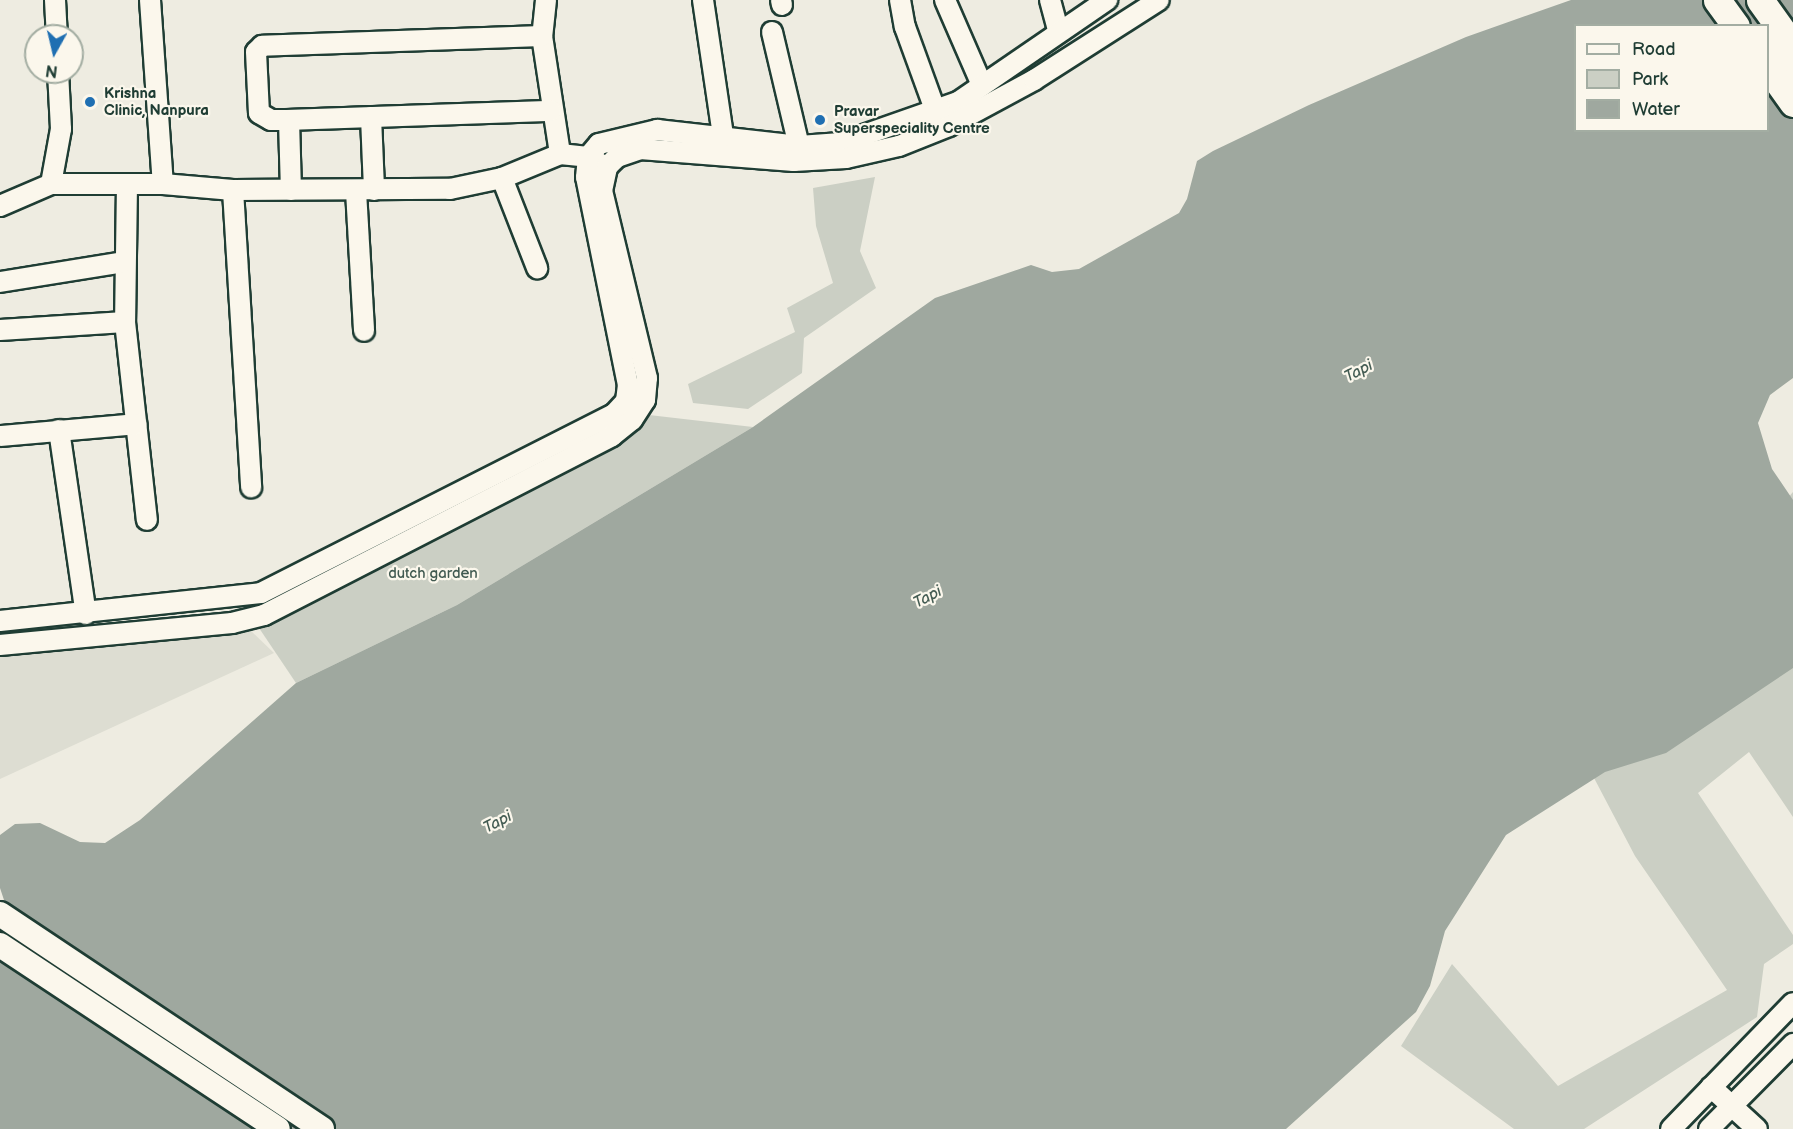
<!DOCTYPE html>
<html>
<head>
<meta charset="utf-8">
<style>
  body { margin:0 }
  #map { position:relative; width:1793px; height:1129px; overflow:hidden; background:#eeece1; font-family:"Balsamiq Sans",sans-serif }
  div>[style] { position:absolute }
  .built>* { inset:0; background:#ddddd2 }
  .green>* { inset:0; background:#cbcfc4 }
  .water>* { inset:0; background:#9fa89f }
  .roads { filter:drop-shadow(2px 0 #1f3d34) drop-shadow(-2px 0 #1f3d34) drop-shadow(0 2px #1f3d34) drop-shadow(0 -2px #1f3d34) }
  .minor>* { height:20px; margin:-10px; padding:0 10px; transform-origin:10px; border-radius:10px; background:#fbf7ec }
  .major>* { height:24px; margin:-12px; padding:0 12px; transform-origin:12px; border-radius:12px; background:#fbf7ec }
  .highway>* { height:27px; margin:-13.5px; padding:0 13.5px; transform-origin:13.5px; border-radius:13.5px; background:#fbf7ec }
  .dots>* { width:16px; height:16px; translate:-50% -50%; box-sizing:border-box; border:3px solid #fbf7ec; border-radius:50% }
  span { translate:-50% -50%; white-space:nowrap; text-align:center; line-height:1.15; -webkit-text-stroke:4.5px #fbf7ec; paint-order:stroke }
  .poi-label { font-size:15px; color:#1f3d34; font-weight:700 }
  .left { translate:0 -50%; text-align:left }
  .park-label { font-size:15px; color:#415a51 }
  .water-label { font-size:16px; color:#455d54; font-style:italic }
  .legend { position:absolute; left:1574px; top:24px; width:195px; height:108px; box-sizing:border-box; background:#fbf7ec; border:2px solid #a3ada2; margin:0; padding:8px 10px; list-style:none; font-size:18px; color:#1f3d34 }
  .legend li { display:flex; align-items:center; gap:12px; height:30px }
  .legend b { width:30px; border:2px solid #a3ada2 }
  .north { position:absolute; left:24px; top:24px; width:60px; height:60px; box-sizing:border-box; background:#fbf7ec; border:2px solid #a3ada2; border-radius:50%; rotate:188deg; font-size:16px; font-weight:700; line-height:24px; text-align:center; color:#1f3d34 }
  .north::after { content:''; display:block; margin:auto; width:21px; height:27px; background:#1f6fb2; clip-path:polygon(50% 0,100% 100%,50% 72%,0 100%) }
</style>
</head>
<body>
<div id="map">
  <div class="built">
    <div style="clip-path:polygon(247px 627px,274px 653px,0 779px,0 651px)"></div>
  </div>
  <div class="green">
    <div style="clip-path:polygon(875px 177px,860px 251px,876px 288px,804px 338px,802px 373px,748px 409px,693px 403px,688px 384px,795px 332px,787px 308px,833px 283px,816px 226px,813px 188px)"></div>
    <div style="clip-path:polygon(649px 415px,753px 427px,457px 605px,296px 683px,257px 625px)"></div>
    <div style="clip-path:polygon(1793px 492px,1793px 817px,1749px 752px,1698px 793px,1793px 935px,1793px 944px,1764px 964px,1757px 1017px,1584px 1129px,1514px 1129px,1401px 1046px,1452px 964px,1558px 1086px,1727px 990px,1635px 856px,1573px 738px)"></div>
  </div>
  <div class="water">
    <div style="clip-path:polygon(evenodd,1571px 0,1793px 0,1793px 378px,1770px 395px,1758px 423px,1772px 469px,1793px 500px,1793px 668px,1666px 753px,1605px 772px,1506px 835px,1445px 931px,1430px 986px,1416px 1012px,1286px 1129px,0 1129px,0 930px,9px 915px,0 888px,0 835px,15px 824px,40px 823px,80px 842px,105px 843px,140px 820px,296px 683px,457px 605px,753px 427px,935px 298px,1031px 265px,1052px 272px,1079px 269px,1179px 213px,1187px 199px,1197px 161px,1213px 151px,1309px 105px,1466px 37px,1571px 0,1576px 26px,1768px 26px,1768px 130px,1576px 130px,1576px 26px)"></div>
  </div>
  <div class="roads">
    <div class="minor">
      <div style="left:55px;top:0;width:36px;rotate:87deg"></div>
      <div style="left:150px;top:0;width:184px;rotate:86deg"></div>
      <div style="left:546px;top:0;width:36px;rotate:96deg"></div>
      <div style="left:542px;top:36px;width:119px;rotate:81.3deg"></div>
      <div style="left:703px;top:0;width:136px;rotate:81.6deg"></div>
      <div style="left:781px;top:0;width:5px;rotate:79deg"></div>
      <div style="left:900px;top:0;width:27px;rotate:80deg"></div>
      <div style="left:905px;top:27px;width:102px;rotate:70deg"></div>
      <div style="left:945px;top:0;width:93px;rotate:66.5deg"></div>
      <div style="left:1050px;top:0;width:31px;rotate:75deg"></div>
      <div style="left:772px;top:32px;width:117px;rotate:76.7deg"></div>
      <div style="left:542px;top:36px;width:280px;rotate:178deg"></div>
      <div style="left:262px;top:46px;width:8px;rotate:135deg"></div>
      <div style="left:256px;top:52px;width:61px;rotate:87.2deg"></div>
      <div style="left:259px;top:113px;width:14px;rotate:30deg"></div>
      <div style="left:271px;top:120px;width:18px"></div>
      <div style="left:289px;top:120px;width:262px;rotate:-2deg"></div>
      <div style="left:371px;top:117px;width:73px;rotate:87.6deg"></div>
      <div style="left:289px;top:120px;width:70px;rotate:88.4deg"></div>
      <div style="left:502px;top:178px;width:97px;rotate:68.7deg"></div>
      <div style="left:51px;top:184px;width:56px;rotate:-79.7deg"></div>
      <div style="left:61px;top:129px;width:57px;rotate:-93deg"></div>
      <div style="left:127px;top:184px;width:138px;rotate:90.8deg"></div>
      <div style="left:125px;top:322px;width:199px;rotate:83.7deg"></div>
      <div style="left:233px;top:190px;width:298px;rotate:86.5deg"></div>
      <div style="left:356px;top:191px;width:140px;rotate:86.7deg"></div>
      <div style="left:0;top:206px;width:56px;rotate:-23.3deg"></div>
      <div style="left:51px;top:184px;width:112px"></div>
      <div style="left:163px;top:184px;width:70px;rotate:4.9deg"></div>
      <div style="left:233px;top:190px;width:217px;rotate:-0.3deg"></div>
      <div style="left:450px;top:189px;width:53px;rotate:-11.9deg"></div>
      <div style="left:502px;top:178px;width:63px;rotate:-22.5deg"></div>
      <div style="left:560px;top:154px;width:28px;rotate:6deg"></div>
      <div style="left:588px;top:157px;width:13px;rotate:29deg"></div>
      <div style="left:0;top:282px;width:125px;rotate:-9.2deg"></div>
      <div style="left:0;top:330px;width:125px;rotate:-3.7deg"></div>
      <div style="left:59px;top:430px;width:186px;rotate:81.7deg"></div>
      <div style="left:0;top:436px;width:137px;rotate:-5deg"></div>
      <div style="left:0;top:621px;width:262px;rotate:-6.1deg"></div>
      <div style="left:261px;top:593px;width:396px;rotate:-26.9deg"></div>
      <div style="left:614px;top:414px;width:18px;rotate:-47deg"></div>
      <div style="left:626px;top:401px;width:16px;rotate:-83deg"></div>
      <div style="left:628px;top:385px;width:212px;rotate:-101.4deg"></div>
      <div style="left:586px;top:177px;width:20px;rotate:-84deg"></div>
      <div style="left:588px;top:157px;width:17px;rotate:-50deg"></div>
      <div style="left:599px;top:144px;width:60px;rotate:-13.6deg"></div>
      <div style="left:657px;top:130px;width:143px;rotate:6.4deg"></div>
      <div style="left:799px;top:146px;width:42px;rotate:-4.1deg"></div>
      <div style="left:841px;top:143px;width:124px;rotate:-19.3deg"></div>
      <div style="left:958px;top:102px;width:181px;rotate:-34.4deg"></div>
      <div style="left:0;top:645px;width:233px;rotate:-5.4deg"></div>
      <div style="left:232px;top:623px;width:33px;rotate:-14deg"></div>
      <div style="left:264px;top:615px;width:391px;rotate:-27.2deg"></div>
      <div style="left:612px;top:436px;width:26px;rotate:-39deg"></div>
      <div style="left:632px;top:420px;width:24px;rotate:-57deg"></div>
      <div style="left:645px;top:400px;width:22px;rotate:-85deg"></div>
      <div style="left:647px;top:378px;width:192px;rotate:-103.5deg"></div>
      <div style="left:602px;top:191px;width:25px;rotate:-78deg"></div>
      <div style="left:607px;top:167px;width:14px;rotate:-45deg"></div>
      <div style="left:617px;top:157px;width:24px;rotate:-19deg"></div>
      <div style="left:640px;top:149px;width:154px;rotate:4.5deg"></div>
      <div style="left:794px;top:161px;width:52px;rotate:-3.3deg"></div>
      <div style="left:846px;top:158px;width:54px;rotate:-12.8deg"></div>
      <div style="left:899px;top:146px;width:54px;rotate:-21.8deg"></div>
      <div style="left:949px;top:126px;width:97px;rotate:-28.4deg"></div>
      <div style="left:1034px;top:80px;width:148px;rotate:-32.6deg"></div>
      <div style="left:1711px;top:1087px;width:62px;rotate:42.4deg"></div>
      <div style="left:1671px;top:1129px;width:175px;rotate:-45.9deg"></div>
      <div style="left:1709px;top:1129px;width:120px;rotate:-45.3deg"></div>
    </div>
    <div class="major">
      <div style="left:0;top:914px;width:387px;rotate:33.7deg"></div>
      <div style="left:0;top:945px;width:333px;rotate:33.5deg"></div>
    </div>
    <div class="highway">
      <div style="left:1717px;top:0;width:32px;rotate:54deg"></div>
      <div style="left:1760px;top:0;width:57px;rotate:54.3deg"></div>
      <div style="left:1768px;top:46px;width:41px;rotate:54deg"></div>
      <div style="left:1768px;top:68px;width:43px;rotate:54.5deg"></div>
    </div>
  </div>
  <div class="dots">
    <div style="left:90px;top:102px;background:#1f6fb2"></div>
    <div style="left:820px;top:120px;background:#1f6fb2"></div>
  </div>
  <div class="poi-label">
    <span class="left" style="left:104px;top:102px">Krishna<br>Clinic, Nanpura</span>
    <span class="left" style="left:834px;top:120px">Pravar<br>Superspeciality Centre</span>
  </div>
  <div class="park-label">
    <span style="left:433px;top:574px">dutch garden</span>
  </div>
  <div class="water-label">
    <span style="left:1359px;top:372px;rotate:-28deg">Tapi</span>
    <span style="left:928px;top:598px;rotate:-28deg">Tapi</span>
    <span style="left:498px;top:823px;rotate:-28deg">Tapi</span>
  </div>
  <ul class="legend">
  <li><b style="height:8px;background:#fbf7ec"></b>Road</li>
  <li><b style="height:16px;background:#cbcfc4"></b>Park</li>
  <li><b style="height:16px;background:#9fa89f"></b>Water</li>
  </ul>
  <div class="north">N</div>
</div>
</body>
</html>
